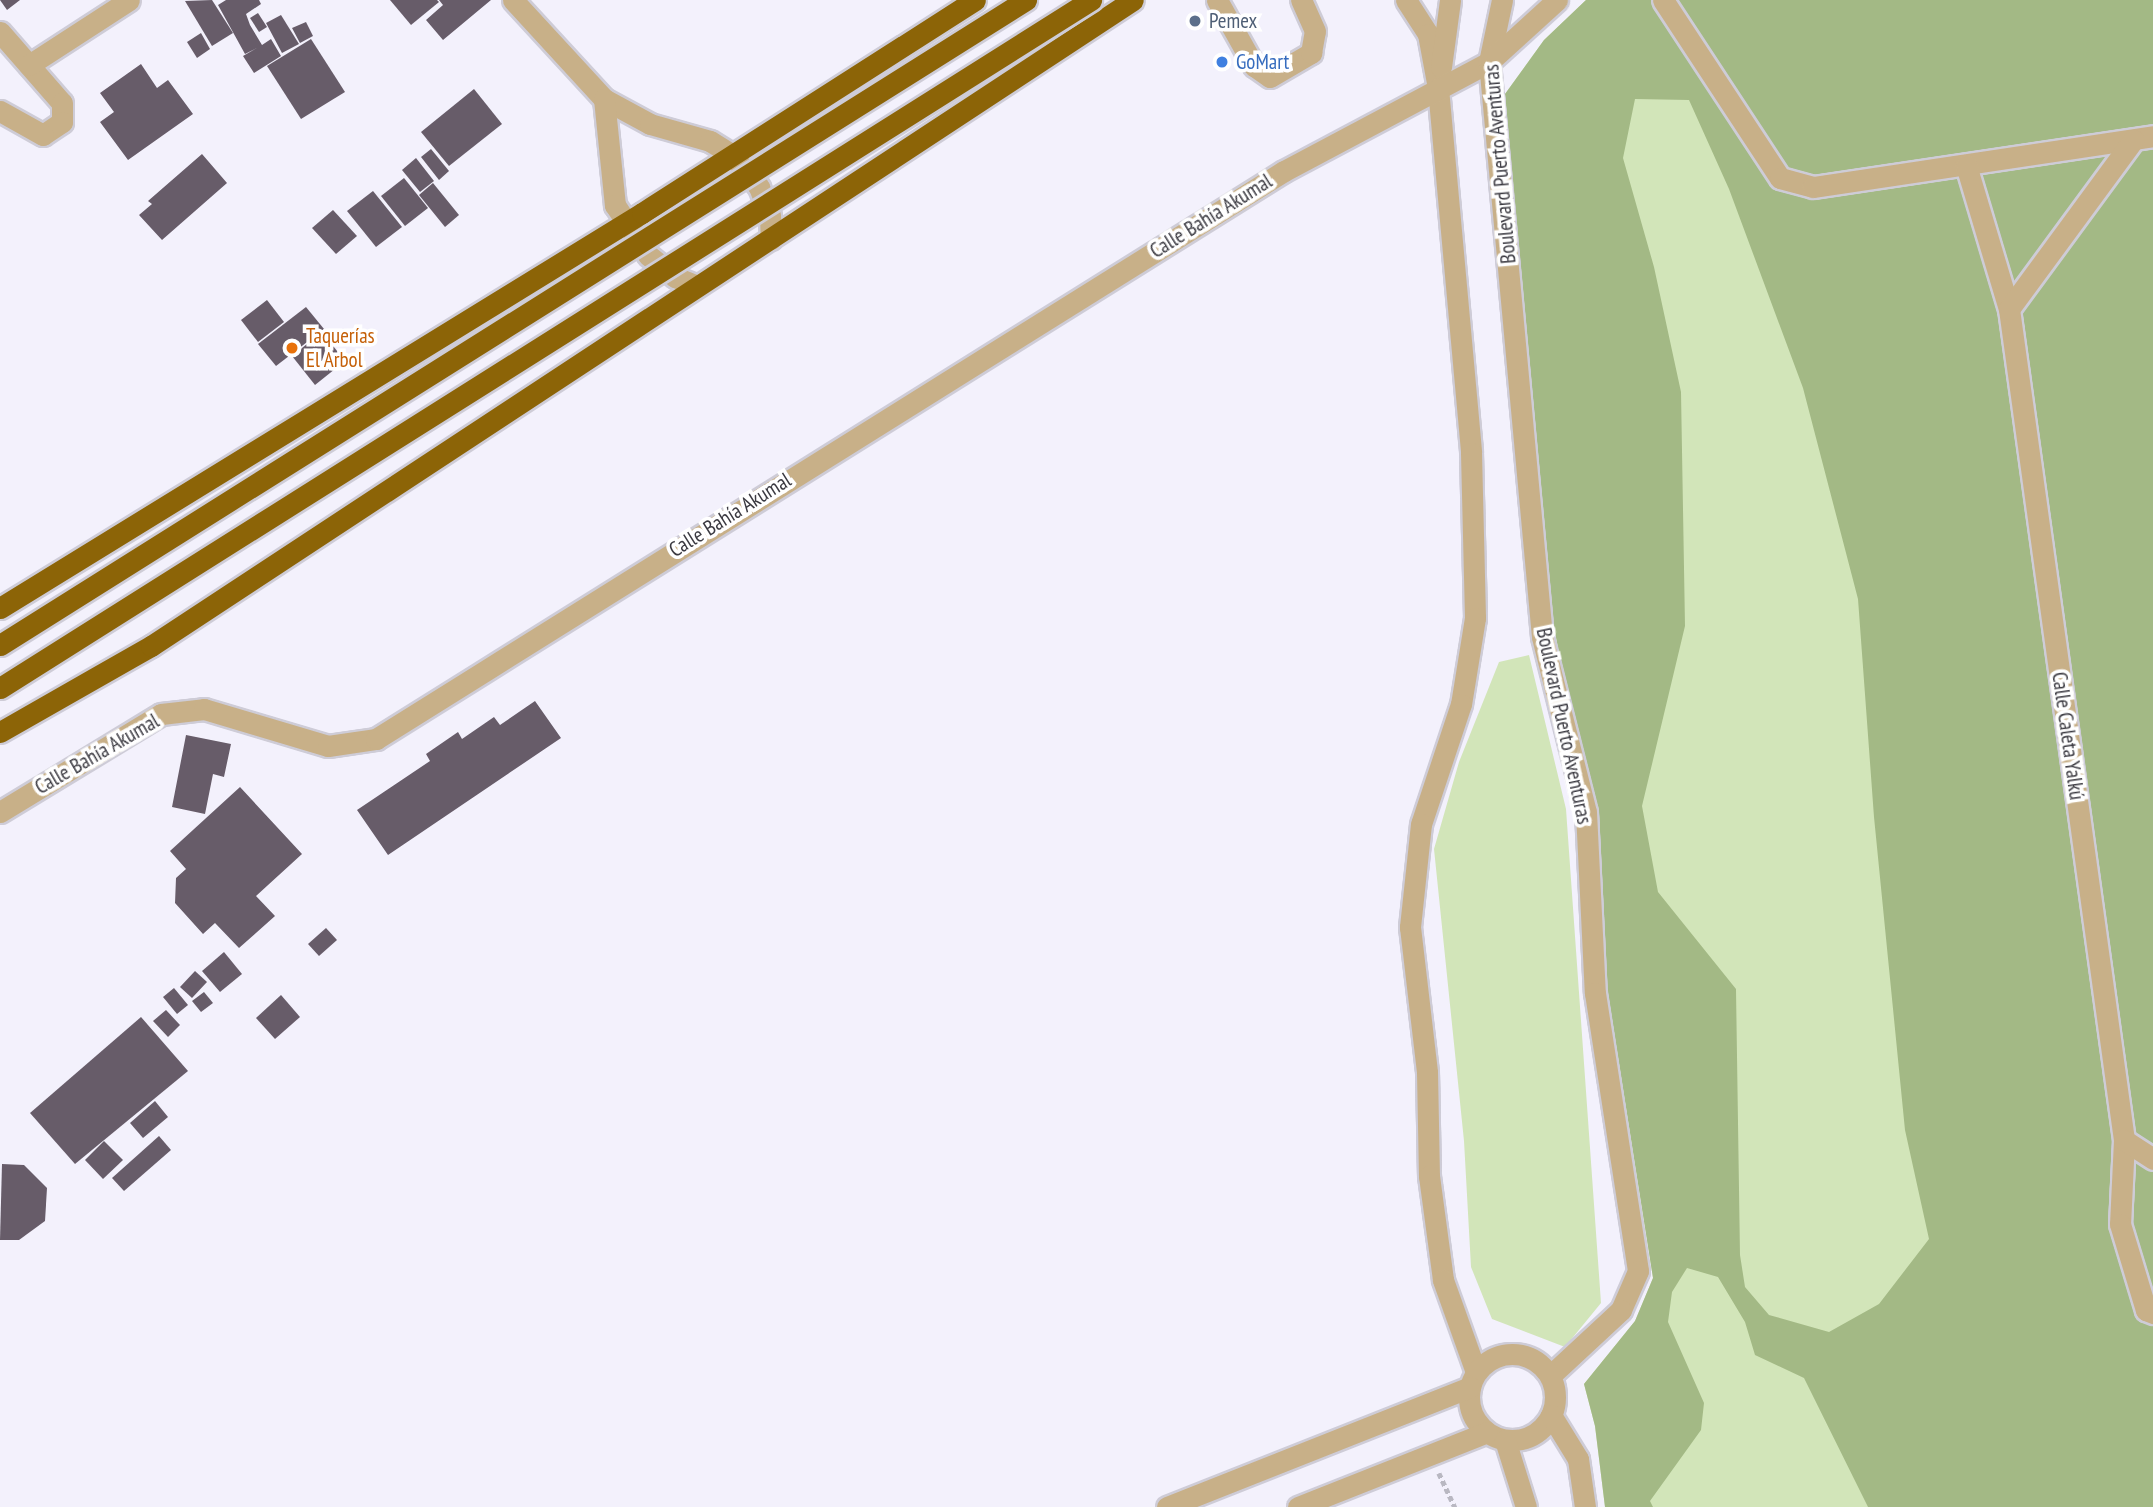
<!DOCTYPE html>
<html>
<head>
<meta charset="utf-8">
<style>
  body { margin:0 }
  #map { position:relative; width:2153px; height:1507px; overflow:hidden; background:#f3f1fc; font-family:"PT Sans Narrow",sans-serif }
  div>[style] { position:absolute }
  .green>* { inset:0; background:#d2e5b9 }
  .forest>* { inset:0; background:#a3b985 }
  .building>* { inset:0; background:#675c69 }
  .path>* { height:4.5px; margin-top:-2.25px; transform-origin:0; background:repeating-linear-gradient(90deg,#b9b8c2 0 5px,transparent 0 8.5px) }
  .roads { filter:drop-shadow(2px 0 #ceccd7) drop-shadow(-2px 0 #ceccd7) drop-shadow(0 2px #ceccd7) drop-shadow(0 -2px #ceccd7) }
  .minor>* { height:21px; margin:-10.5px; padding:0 10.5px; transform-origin:10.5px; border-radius:10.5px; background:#c8b088 }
  .minor>.ring { margin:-10.5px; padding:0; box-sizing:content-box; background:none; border:21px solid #c8b088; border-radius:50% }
  .highway>* { height:21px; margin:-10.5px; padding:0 10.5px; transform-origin:10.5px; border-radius:10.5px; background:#8c6407 }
  .bridges { filter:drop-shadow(2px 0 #ceccd7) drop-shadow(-2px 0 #ceccd7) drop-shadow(0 2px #ceccd7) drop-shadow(0 -2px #ceccd7) }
  .highway-bridge>* { height:21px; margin:-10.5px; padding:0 10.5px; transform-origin:10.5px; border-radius:10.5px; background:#8c6407 }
  .dots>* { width:19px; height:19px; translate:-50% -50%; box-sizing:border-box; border:4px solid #fff; border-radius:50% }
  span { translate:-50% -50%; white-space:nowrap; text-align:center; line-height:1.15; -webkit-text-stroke:7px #fff; paint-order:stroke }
  .service-label { font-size:21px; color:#4e5e75 }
  .left { translate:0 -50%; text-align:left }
  .shop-label { font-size:21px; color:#366cbe }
  .street-label { font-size:21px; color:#3b3a41 }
  .food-label { font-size:21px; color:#c56008 }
</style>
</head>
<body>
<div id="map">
  <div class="green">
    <div style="clip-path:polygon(1586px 0,1820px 0,1812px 277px,1948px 1163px,1915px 1507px,1605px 1507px,1595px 1426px,1584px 1384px,1635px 1321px,1653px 1278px,1605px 975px,1599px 815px,1566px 693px,1540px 548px,1505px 94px,1544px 40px)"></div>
    <div style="clip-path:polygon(1529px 655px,1566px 809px,1601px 1303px,1565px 1347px,1492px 1319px,1471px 1267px,1464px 1141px,1434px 849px,1459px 762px,1499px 662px)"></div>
  </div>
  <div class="forest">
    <div style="clip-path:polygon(evenodd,1586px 0,2153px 0,2153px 1507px,1868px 1507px,1804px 1378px,1755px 1355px,1745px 1322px,1718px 1277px,1687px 1268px,1672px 1292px,1668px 1322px,1704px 1403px,1701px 1430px,1650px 1501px,1653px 1507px,1605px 1507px,1595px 1426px,1584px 1384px,1635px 1321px,1653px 1278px,1605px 975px,1599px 815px,1566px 693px,1540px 548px,1505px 94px,1544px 40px,1586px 0,1635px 99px,1689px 100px,1729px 189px,1803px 388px,1858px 599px,1874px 817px,1905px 1130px,1929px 1239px,1879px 1304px,1829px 1332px,1769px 1315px,1745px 1287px,1740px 1255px,1736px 989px,1658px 892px,1642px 806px,1685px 626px,1681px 392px,1654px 267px,1623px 158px,1635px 99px)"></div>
  </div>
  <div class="building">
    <div style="clip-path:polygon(0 0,20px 0,7px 10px)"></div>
    <div style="clip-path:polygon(212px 0,233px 33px,212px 46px,185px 1px)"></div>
    <div style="clip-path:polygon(226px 0,259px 0,261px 4px,246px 14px,250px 25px,262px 45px,271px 39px,281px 56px,254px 73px,243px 56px,257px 48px,245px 54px,218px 5px)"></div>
    <div style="clip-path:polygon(390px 0,437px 0,439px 2px,411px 25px)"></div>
    <div style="clip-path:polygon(439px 0,491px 0,443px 40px,426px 20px,443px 5px)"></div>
    <div style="clip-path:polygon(258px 13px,267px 27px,259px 32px,250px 18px)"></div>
    <div style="clip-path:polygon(281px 15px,299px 44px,282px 53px,266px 23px)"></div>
    <div style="clip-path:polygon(306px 22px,313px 36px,300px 43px,292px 28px)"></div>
    <div style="clip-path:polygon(201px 33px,210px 49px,197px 58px,187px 42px)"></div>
    <div style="clip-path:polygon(311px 39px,345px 92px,301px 119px,267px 66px)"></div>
    <div style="clip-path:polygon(141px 64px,157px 88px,168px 80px,193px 114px,128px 160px,100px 122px,114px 112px,100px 93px)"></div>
    <div style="clip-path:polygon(474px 89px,502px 124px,449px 166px,421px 132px)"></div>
    <div style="clip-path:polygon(431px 149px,449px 171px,439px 180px,421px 157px)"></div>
    <div style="clip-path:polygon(202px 154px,227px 183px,162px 240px,139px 215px,152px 204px,148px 201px)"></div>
    <div style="clip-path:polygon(416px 158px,434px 181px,420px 192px,402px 170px)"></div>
    <div style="clip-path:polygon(404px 178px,428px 208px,405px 226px,381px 196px)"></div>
    <div style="clip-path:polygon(433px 183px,459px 215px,445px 227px,419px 195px)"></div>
    <div style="clip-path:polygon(373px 191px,402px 227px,376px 247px,347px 211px)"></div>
    <div style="clip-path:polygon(333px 210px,357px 236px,336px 254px,312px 228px)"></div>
    <div style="clip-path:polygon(267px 300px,284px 322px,258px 342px,241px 320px)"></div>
    <div style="clip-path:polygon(306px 307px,324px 329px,276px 366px,258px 344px)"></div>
    <div style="clip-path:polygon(322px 332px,345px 361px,315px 385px,292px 356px)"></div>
    <div style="clip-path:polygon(535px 701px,561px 738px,388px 855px,357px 810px,430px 761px,426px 754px,458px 732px,462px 739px,494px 717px,500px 725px)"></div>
    <div style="clip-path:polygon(186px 735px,231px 744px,224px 777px,213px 774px,205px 814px,172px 807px)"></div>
    <div style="clip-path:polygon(240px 787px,302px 854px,256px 896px,275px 916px,239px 948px,215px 923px,203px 934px,175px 903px,176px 878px,186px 869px,170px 851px)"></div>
    <div style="clip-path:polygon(326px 928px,337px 940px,319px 956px,308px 944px)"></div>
    <div style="clip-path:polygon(224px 952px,242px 974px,220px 992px,202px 971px)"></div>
    <div style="clip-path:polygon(195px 971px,207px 982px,192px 998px,180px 987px)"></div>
    <div style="clip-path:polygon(174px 988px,188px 1005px,177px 1014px,163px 997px)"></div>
    <div style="clip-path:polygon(204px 992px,213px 1003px,201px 1012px,192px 1001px)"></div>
    <div style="clip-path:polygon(281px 995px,300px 1017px,275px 1039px,256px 1018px)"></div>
    <div style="clip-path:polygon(166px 1010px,180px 1025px,168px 1037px,153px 1021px)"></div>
    <div style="clip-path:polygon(141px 1017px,188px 1071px,75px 1164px,30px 1113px)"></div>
    <div style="clip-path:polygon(155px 1101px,168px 1117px,143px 1138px,130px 1123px)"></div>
    <div style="clip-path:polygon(159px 1136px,171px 1150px,124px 1191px,112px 1178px)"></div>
    <div style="clip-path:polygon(104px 1141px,123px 1160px,103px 1179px,85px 1160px)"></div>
    <div style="clip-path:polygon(2px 1164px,24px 1165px,47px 1188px,45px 1221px,19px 1240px,0 1240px)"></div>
  </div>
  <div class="path">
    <div style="left:1439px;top:1473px;width:38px;rotate:65deg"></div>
  </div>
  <div class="roads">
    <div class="minor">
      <div style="left:513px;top:0;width:134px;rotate:47.4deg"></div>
      <div style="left:604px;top:99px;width:52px;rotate:28.5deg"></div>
      <div style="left:650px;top:124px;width:62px;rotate:15.8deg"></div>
      <div style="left:710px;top:141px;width:26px;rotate:32deg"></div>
      <div style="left:732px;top:155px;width:42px;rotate:49.8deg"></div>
      <div style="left:759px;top:187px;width:30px;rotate:69deg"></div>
      <div style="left:770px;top:215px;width:24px;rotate:88deg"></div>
      <div style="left:1217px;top:0;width:76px;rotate:60.7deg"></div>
      <div style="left:1254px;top:66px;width:19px;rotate:35deg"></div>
      <div style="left:1270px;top:77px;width:48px;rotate:-30.3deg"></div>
      <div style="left:1311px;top:53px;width:22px;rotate:-80deg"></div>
      <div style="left:1315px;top:31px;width:34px;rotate:-114deg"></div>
      <div style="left:1406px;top:0;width:40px;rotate:57.1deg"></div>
      <div style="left:1428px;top:34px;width:55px;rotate:79.5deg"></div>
      <div style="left:1438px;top:88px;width:366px;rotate:84.8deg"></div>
      <div style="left:1471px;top:453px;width:165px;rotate:88.6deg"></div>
      <div style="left:1475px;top:618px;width:87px;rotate:99.2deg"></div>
      <div style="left:1461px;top:704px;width:126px;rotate:108.4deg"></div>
      <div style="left:1421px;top:824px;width:104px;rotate:96.1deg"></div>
      <div style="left:1410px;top:927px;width:146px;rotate:83.3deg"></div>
      <div style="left:1427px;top:1072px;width:104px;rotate:88.9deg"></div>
      <div style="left:1429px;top:1176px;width:105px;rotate:82.3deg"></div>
      <div style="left:1443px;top:1280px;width:98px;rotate:70.3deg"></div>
      <div style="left:1502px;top:0;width:63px;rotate:101.8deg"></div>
      <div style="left:1489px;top:62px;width:577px;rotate:84.73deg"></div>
      <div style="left:1542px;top:637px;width:180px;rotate:75.9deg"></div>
      <div style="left:1586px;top:812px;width:181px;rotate:87.2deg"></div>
      <div style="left:1595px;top:993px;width:281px;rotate:81.2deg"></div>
      <div style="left:1638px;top:1271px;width:43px;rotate:113.6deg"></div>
      <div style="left:1621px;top:1310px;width:97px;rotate:137.1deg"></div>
      <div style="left:1663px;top:0;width:213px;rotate:56.7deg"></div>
      <div style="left:1780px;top:178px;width:34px;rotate:15deg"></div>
      <div style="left:1813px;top:187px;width:344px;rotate:-8.5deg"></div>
      <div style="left:0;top:32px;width:94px;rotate:48.9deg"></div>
      <div style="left:62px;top:103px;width:19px;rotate:90deg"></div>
      <div style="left:62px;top:122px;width:23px;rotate:146deg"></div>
      <div style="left:43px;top:135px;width:49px;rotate:-150.8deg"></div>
      <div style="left:29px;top:65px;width:119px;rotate:-33deg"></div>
      <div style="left:1441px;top:67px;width:68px;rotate:-82.3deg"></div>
      <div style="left:604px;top:99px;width:107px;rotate:84.1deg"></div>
      <div style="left:615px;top:205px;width:60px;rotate:56.6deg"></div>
      <div style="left:648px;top:255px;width:35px;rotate:39deg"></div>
      <div style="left:675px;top:277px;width:24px;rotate:22deg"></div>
      <div style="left:1966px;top:165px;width:150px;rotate:73.4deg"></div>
      <div style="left:2009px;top:309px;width:839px;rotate:82.12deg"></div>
      <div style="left:2124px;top:1140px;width:84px;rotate:92.7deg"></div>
      <div style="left:2120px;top:1224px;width:90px;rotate:73.2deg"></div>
      <div style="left:2146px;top:1310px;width:8px;rotate:23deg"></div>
      <div style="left:2009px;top:309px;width:210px;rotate:-53.7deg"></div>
      <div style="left:0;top:812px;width:188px;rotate:-31.3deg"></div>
      <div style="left:161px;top:714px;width:43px;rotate:-6.6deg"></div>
      <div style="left:204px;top:709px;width:129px;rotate:16.6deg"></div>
      <div style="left:328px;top:746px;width:49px;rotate:-8.3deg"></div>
      <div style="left:376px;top:739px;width:1071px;rotate:-32.03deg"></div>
      <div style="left:1284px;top:171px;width:232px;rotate:-28deg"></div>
      <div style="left:1489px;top:62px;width:92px;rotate:-42.4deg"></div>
      <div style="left:2124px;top:1140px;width:35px;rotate:33deg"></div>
      <div class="ring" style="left:1469px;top:1354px;width:65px;height:65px"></div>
      <div style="left:1551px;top:1415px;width:52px;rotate:58.5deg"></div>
      <div style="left:1578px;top:1459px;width:49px;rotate:81.7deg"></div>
      <div style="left:1505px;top:1440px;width:70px;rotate:72.6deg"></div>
      <div style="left:1167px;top:1507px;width:326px;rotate:-21.6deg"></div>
      <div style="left:1298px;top:1507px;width:203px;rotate:-21.6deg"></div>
    </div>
    <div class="highway">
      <div style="left:0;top:608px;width:754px;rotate:-31.6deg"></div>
      <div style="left:642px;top:213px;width:395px;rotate:-32.6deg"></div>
      <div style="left:0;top:732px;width:174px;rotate:-29.7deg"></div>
      <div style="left:151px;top:646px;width:1175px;rotate:-33.34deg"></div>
    </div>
  </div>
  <div class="bridges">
    <div class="highway-bridge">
      <div style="left:0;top:645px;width:1212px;rotate:-32.16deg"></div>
      <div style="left:0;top:688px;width:1290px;rotate:-32.24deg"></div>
    </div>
  </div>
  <div class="dots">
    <div style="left:1195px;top:21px;background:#5c6f8a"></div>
    <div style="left:1222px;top:62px;background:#3f7fe0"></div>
    <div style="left:292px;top:348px;background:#e8710a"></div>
  </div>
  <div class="service-label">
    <span class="left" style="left:1209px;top:21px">Pemex</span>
  </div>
  <div class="shop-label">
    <span class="left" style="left:1236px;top:62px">GoMart</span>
  </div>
  <div class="street-label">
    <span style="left:1500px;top:164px;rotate:-95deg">Boulevard Puerto Aventuras</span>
    <span style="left:1211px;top:216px;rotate:-32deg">Calle Bahía Akumal</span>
    <span style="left:730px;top:515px;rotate:-32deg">Calle Bahía Akumal</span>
    <span style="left:1564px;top:726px;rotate:78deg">Boulevard Puerto Aventuras</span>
    <span style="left:2068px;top:736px;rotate:82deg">Calle Caleta Yalkú</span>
    <span style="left:97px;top:754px;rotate:-30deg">Calle Bahía Akumal</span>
  </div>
  <div class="food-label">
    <span class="left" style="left:306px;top:348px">Taquerías<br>El Arbol</span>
  </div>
</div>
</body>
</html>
